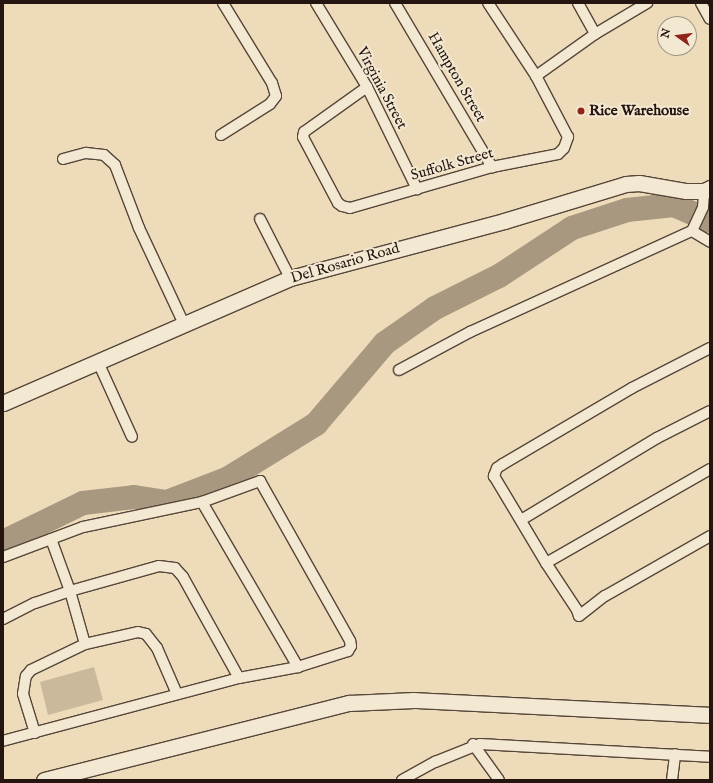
<!DOCTYPE html>
<html>
<head>
<meta charset="utf-8">
<style>
  body { margin:0 }
  #map { position:relative; width:713px; height:783px; overflow:hidden; background:#eddbb9; font-family:"IM FELL English",serif }
  div>[style] { position:absolute }
  .green>* { inset:0; background:#cbb99c }
  .river>* { height:24px; margin:-12px; padding:0 12px; transform-origin:12px; border-radius:12px; background:#a99880 }
  .roads { filter:drop-shadow(1px 0 #56463a) drop-shadow(-1px 0 #56463a) drop-shadow(0 1px #56463a) drop-shadow(0 -1px #56463a) }
  .street>* { height:10px; margin:-5px; padding:0 5px; transform-origin:5px; border-radius:5px; background:#f3e8d2 }
  .secondary>* { height:15px; margin:-7.5px; padding:0 7.5px; transform-origin:7.5px; border-radius:7.5px; background:#f3e8d2 }
  .dots>* { width:11px; height:11px; translate:-50% -50%; box-sizing:border-box; border:2px solid #f3e8d2; border-radius:50% }
  span { translate:-50% -50%; white-space:nowrap; text-align:center; line-height:1.15; -webkit-text-stroke:4px #f3e8d2; paint-order:stroke }
  .street-label { font-size:15px; color:#241510 }
  .poi-label { font-size:15px; color:#241510; font-weight:700 }
  .left { translate:0 -50%; text-align:left }
  .frame { position:absolute; inset:0; border:4px solid #241510; pointer-events:none }
  .north { position:absolute; left:657px; top:16px; width:40px; height:40px; box-sizing:border-box; background:#f3e8d2; border:1px solid #a09484; border-radius:50%; rotate:284deg; font-size:11px; font-weight:700; line-height:16px; text-align:center; color:#241510 }
  .north::after { content:''; display:block; margin:auto; width:14px; height:18px; background:#8f2418; clip-path:polygon(50% 0,100% 100%,50% 72%,0 100%) }
</style>
</head>
<body>
<div id="map">
  <div class="green">
    <div style="clip-path:polygon(94px 667px,103px 700px,48px 715px,40px 682px)"></div>
  </div>
  <div class="river">
    <div style="left:3px;top:542px;width:89px;rotate:-26deg"></div>
    <div style="left:83px;top:503px;width:51px;rotate:-6.7deg"></div>
    <div style="left:134px;top:497px;width:33px;rotate:9deg"></div>
    <div style="left:167px;top:502px;width:64px;rotate:-21deg"></div>
    <div style="left:227px;top:479px;width:105px;rotate:-31.7deg"></div>
    <div style="left:316px;top:424px;width:106px;rotate:-49.6deg"></div>
    <div style="left:385px;top:343px;width:61px;rotate:-35deg"></div>
    <div style="left:435px;top:308px;width:72px;rotate:-26.6deg"></div>
    <div style="left:499px;top:276px;width:87px;rotate:-33.3deg"></div>
    <div style="left:572px;top:228px;width:58px;rotate:-18.1deg"></div>
    <div style="left:627px;top:210px;width:47px;rotate:-6.1deg"></div>
    <div style="left:674px;top:205px;width:39px;rotate:24deg"></div>
  </div>
  <div class="roads">
    <div class="street">
      <div style="left:316px;top:3px;width:98px;rotate:58.7deg"></div>
      <div style="left:367px;top:87px;width:114px;rotate:63.9deg"></div>
      <div style="left:395px;top:3px;width:191px;rotate:59.4deg"></div>
      <div style="left:578px;top:3px;width:35px;rotate:61deg"></div>
      <div style="left:701px;top:3px;width:18px;rotate:61deg"></div>
      <div style="left:536px;top:76px;width:72px;rotate:-35.4deg"></div>
      <div style="left:595px;top:34px;width:61px;rotate:-30.8deg"></div>
      <div style="left:367px;top:87px;width:77px;rotate:144.5deg"></div>
      <div style="left:304px;top:132px;width:5px;rotate:101deg"></div>
      <div style="left:303px;top:137px;width:75px;rotate:62.1deg"></div>
      <div style="left:338px;top:203px;width:5px;rotate:37deg"></div>
      <div style="left:342px;top:206px;width:8px;rotate:14deg"></div>
      <div style="left:350px;top:208px;width:148px;rotate:-16.1deg"></div>
      <div style="left:492px;top:167px;width:67px;rotate:-11.1deg"></div>
      <div style="left:558px;top:154px;width:8px;rotate:-45deg"></div>
      <div style="left:564px;top:148px;width:12px;rotate:-70deg"></div>
      <div style="left:568px;top:137px;width:69px;rotate:-117.7deg"></div>
      <div style="left:536px;top:76px;width:87px;rotate:-123.3deg"></div>
      <div style="left:221px;top:135px;width:58px;rotate:-32.3deg"></div>
      <div style="left:270px;top:104px;width:10px;rotate:-53deg"></div>
      <div style="left:276px;top:96px;width:14px;rotate:-107deg"></div>
      <div style="left:272px;top:83px;width:94px;rotate:-121.5deg"></div>
      <div style="left:63px;top:159px;width:24px;rotate:-15deg"></div>
      <div style="left:86px;top:153px;width:18px;rotate:6deg"></div>
      <div style="left:104px;top:155px;width:15px;rotate:42deg"></div>
      <div style="left:115px;top:165px;width:67px;rotate:69.1deg"></div>
      <div style="left:139px;top:228px;width:108px;rotate:64.9deg"></div>
      <div style="left:260px;top:219px;width:66px;rotate:63deg"></div>
      <div style="left:692px;top:231px;width:21px;rotate:31deg"></div>
      <div style="left:710px;top:348px;width:88px;rotate:152.9deg"></div>
      <div style="left:632px;top:388px;width:150px;rotate:149.5deg"></div>
      <div style="left:503px;top:464px;width:7px;rotate:146deg"></div>
      <div style="left:497px;top:468px;width:9px;rotate:111deg"></div>
      <div style="left:494px;top:476px;width:101px;rotate:59.1deg"></div>
      <div style="left:546px;top:563px;width:56px;rotate:56.6deg"></div>
      <div style="left:577px;top:610px;width:6px;rotate:72deg"></div>
      <div style="left:579px;top:616px;width:33px;rotate:-38deg"></div>
      <div style="left:605px;top:596px;width:121px;rotate:-29.7deg"></div>
      <div style="left:98px;top:362px;width:82px;rotate:65.6deg"></div>
      <div style="left:399px;top:370px;width:81px;rotate:-28.2deg"></div>
      <div style="left:470px;top:332px;width:244px;rotate:-24.5deg"></div>
      <div style="left:692px;top:231px;width:26px;rotate:-65deg"></div>
      <div style="left:703px;top:207px;width:16px;rotate:-86deg"></div>
      <div style="left:202px;top:502px;width:191px;rotate:59.8deg"></div>
      <div style="left:521px;top:520px;width:159px;rotate:-31.1deg"></div>
      <div style="left:657px;top:438px;width:59px;rotate:-27deg"></div>
      <div style="left:51px;top:539px;width:55px;rotate:69.9deg"></div>
      <div style="left:70px;top:591px;width:55px;rotate:74.2deg"></div>
      <div style="left:3px;top:557px;width:85px;rotate:-20.6deg"></div>
      <div style="left:83px;top:527px;width:122px;rotate:-11.9deg"></div>
      <div style="left:202px;top:502px;width:62px;rotate:-19.9deg"></div>
      <div style="left:260px;top:481px;width:184px;rotate:60.6deg"></div>
      <div style="left:350px;top:641px;width:5px;rotate:79deg"></div>
      <div style="left:351px;top:646px;width:6px;rotate:121deg"></div>
      <div style="left:348px;top:651px;width:52px;rotate:162.3deg"></div>
      <div style="left:298px;top:667px;width:60px;rotate:169.4deg"></div>
      <div style="left:239px;top:678px;width:244px;rotate:165.1deg"></div>
      <div style="left:546px;top:563px;width:189px;rotate:-29.8deg"></div>
      <div style="left:3px;top:619px;width:36px;rotate:-27deg"></div>
      <div style="left:35px;top:603px;width:37px;rotate:-19deg"></div>
      <div style="left:70px;top:591px;width:92px;rotate:-15.7deg"></div>
      <div style="left:159px;top:566px;width:16px;rotate:7deg"></div>
      <div style="left:175px;top:568px;width:12px;rotate:48deg"></div>
      <div style="left:183px;top:577px;width:115px;rotate:61deg"></div>
      <div style="left:35px;top:733px;width:41px;rotate:-107.1deg"></div>
      <div style="left:23px;top:694px;width:18px;rotate:-81deg"></div>
      <div style="left:26px;top:676px;width:8px;rotate:-50deg"></div>
      <div style="left:31px;top:670px;width:60px;rotate:-25.7deg"></div>
      <div style="left:85px;top:644px;width:54px;rotate:-12.8deg"></div>
      <div style="left:138px;top:632px;width:8px;rotate:14deg"></div>
      <div style="left:146px;top:634px;width:18px;rotate:52deg"></div>
      <div style="left:157px;top:648px;width:50px;rotate:66.5deg"></div>
      <div style="left:473px;top:744px;width:44px;rotate:54.2deg"></div>
      <div style="left:402px;top:780px;width:38px;rotate:-29deg"></div>
      <div style="left:435px;top:762px;width:48px;rotate:-21.8deg"></div>
      <div style="left:480px;top:744px;width:230px;rotate:3.2deg"></div>
      <div style="left:672px;top:780px;width:26px;rotate:-83deg"></div>
    </div>
    <div class="secondary">
      <div style="left:3px;top:403px;width:313px;rotate:-23.5deg"></div>
      <div style="left:290px;top:278px;width:221px;rotate:-14.9deg"></div>
      <div style="left:504px;top:221px;width:127px;rotate:-16.9deg"></div>
      <div style="left:626px;top:184px;width:13px;rotate:-4deg"></div>
      <div style="left:639px;top:183px;width:48px;rotate:9.7deg"></div>
      <div style="left:686px;top:191px;width:18px"></div>
      <div style="left:704px;top:191px;width:7px;rotate:-27deg"></div>
      <div style="left:44px;top:780px;width:315px;rotate:-14.2deg"></div>
      <div style="left:349px;top:703px;width:65px;rotate:-2.6deg"></div>
      <div style="left:414px;top:700px;width:296px;rotate:2.9deg"></div>
    </div>
  </div>
  <div class="dots">
    <div style="left:581px;top:111px;background:#8f2418"></div>
  </div>
  <div class="street-label">
    <span style="left:457px;top:77px;rotate:60deg">Hampton Street</span>
    <span style="left:382px;top:88px;rotate:62deg">Virginia Street</span>
    <span style="left:452px;top:164px;rotate:-16deg">Suffolk Street</span>
    <span style="left:345px;top:263px;rotate:-16deg">Del Rosario Road</span>
  </div>
  <div class="poi-label">
    <span class="left" style="left:589px;top:111px">Rice Warehouse</span>
  </div>
  <div class="frame"></div>
  <div class="north">N</div>
</div>
</body>
</html>
